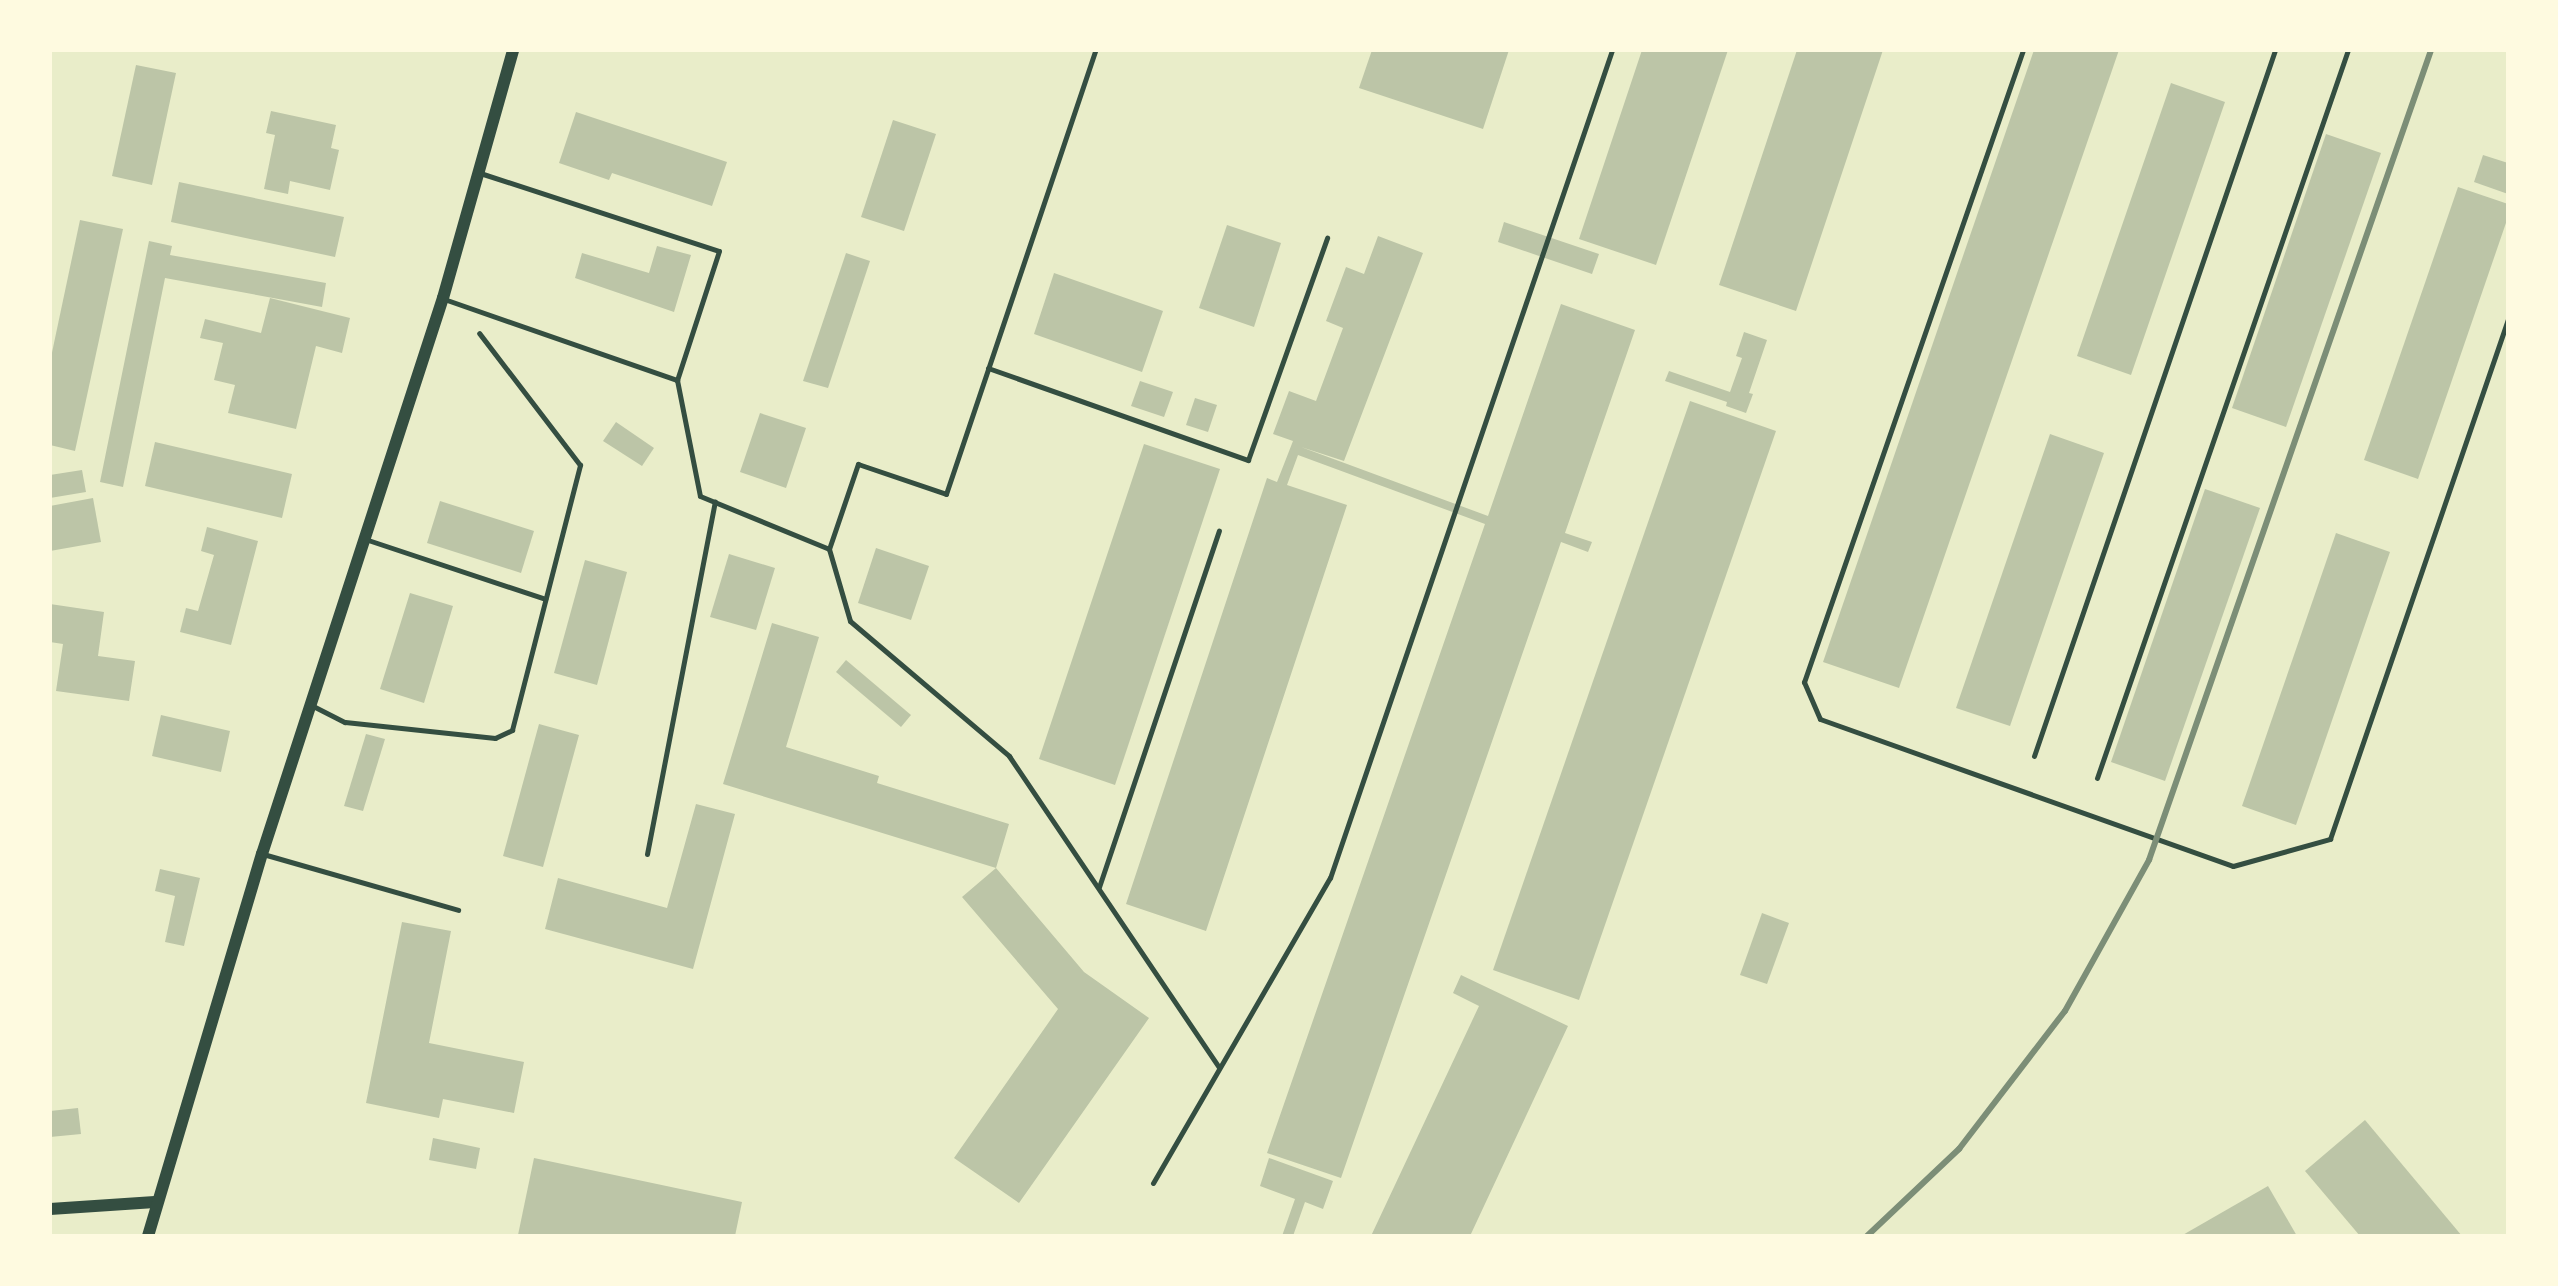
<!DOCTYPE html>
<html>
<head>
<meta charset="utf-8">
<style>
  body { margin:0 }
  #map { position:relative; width:2558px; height:1286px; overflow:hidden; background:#e9edc9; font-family:Mulish,sans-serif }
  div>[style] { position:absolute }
  .building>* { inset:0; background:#bcc5a7 }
  .service>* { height:5px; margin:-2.5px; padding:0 2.5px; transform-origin:2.5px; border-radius:2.5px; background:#344e41 }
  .tertiary>* { height:12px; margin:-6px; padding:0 6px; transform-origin:6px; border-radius:6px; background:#344e41 }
  .rail>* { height:6px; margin:-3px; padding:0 3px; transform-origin:3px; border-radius:3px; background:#7c8e77 }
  span { translate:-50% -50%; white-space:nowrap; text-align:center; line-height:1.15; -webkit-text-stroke:7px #fefae0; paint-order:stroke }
  .frame { position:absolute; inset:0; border:52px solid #fefae0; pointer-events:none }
</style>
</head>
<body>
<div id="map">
  <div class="building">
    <div style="clip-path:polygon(1372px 50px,1509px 50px,1483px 129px,1359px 88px)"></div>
    <div style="clip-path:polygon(1642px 50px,1728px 50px,1656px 265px,1579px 239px)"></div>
    <div style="clip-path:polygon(1797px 50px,1883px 50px,1796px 311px,1719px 285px)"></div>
    <div style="clip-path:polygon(2034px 50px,2119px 50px,1899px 688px,1823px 662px)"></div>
    <div style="clip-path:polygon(136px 65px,176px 73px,152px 185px,112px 176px)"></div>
    <div style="clip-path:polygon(2171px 83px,2225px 102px,2131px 375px,2077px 356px)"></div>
    <div style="clip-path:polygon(271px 111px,336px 125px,331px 148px,339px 150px,330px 190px,290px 181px,288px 194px,264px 189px,275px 135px,266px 133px)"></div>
    <div style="clip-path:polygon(576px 112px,727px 162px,712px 206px,612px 173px,609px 180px,559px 163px)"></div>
    <div style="clip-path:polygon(893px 120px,936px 134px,904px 231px,861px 217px)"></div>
    <div style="clip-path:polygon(2326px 134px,2381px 153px,2286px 427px,2232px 408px)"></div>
    <div style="clip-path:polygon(2483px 155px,2508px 163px,2508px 194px,2474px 182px)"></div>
    <div style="clip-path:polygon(179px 182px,344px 217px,335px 257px,171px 222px)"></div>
    <div style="clip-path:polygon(2458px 187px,2508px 204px,2508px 217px,2418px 479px,2364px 460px)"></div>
    <div style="clip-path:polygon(80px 220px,123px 229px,75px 451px,50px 445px,50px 362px)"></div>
    <div style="clip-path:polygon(1504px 222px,1599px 254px,1592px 274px,1498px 242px)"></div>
    <div style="clip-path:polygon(1227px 225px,1281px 243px,1254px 327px,1199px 308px)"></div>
    <div style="clip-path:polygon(1378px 236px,1423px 253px,1344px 461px,1301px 447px,1488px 516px,1561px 304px,1635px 330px,1565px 533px,1592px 542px,1588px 552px,1561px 542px,1341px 1178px,1267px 1153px,1485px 524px,1298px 455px,1287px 485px,1347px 505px,1206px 931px,1126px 904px,1267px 478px,1277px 482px,1293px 441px,1273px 434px,1289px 391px,1316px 401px,1343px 328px,1326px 321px,1346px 267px,1364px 274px)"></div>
    <div style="clip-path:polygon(149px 241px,172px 246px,170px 255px,326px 283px,322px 307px,165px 278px,123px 487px,100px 482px)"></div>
    <div style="clip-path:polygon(657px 246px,691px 255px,674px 312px,575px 278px,582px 253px,649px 273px)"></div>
    <div style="clip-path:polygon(846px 253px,870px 261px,828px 388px,803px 381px)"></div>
    <div style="clip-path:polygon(1054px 273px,1163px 311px,1142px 372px,1034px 334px)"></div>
    <div style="clip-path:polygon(270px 298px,350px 318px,342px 353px,316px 346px,296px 429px,228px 413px,235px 385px,214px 380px,223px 343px,200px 338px,205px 319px,261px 333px)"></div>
    <div style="clip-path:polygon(1744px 332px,1767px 340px,1749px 393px,1753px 394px,1746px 413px,1726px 406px,1727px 402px,1665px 381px,1669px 371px,1730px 392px,1742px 358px,1736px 356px)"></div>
    <div style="clip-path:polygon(1140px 381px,1173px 392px,1164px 417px,1131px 406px)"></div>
    <div style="clip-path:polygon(1195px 398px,1217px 405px,1208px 432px,1186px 425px)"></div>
    <div style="clip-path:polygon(1690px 401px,1776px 431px,1579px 1000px,1493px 970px)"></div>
    <div style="clip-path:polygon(760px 413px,806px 428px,786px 488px,740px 472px)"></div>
    <div style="clip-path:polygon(616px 422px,654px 448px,642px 466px,603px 441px)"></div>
    <div style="clip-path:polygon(2050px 434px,2104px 453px,2010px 726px,1956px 708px)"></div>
    <div style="clip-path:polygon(155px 442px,292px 474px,282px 518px,145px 486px)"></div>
    <div style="clip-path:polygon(1144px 444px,1220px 469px,1115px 785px,1039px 759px)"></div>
    <div style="clip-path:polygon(82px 470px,86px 492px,50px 498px,50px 475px)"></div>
    <div style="clip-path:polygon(2205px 489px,2260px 508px,2165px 781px,2111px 762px)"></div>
    <div style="clip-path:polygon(93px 498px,101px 542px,50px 551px,50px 506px)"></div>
    <div style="clip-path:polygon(440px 501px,534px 531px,521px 573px,427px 543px)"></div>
    <div style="clip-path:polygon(207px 527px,258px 541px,231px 645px,180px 632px,186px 608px,198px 611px,214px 555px,201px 551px)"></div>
    <div style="clip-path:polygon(2336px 533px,2390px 552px,2296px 825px,2242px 806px)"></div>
    <div style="clip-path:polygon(876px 548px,929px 566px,911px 620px,858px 603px)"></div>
    <div style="clip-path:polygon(729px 554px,775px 568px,756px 630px,710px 617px)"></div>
    <div style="clip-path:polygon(585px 560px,627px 572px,597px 685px,554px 673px)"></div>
    <div style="clip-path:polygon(410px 593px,453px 606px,424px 703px,380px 689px)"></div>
    <div style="clip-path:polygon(50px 604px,104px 612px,98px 656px,135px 661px,129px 701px,56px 691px,63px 644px,50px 642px)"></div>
    <div style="clip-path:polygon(772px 623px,819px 637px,786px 747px,879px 776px,877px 783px,1009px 824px,996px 868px,723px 784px)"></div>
    <div style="clip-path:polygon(846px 660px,911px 715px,901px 727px,836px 672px)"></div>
    <div style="clip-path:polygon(161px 715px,230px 731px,221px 772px,152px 756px)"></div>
    <div style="clip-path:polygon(539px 724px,579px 735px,543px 867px,503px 856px)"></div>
    <div style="clip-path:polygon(366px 734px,385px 739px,363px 811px,344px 806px)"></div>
    <div style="clip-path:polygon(696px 804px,735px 814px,693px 969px,545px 929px,558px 878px,667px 908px)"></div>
    <div style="clip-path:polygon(996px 868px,1084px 972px,1149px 1018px,1019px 1203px,954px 1158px,1058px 1009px,962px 897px)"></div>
    <div style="clip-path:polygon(160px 869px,200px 878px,184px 946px,165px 942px,175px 896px,155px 891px)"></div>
    <div style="clip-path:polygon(1762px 913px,1789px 923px,1767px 984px,1740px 975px)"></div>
    <div style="clip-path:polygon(402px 922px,451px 931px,429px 1043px,524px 1062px,514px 1113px,443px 1099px,439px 1118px,366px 1103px)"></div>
    <div style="clip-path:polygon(1461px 975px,1568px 1026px,1470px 1236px,1371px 1236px,1479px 1006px,1453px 993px)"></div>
    <div style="clip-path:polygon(78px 1108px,81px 1134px,50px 1137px,50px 1111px)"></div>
    <div style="clip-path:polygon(2365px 1120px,2462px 1236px,2360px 1236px,2305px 1171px)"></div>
    <div style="clip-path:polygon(433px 1138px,480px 1148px,476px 1169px,429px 1160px)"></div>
    <div style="clip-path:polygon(534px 1158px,742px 1202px,735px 1236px,518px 1235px)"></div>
    <div style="clip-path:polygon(1269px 1158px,1333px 1181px,1323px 1209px,1305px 1202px,1293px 1236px,1282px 1236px,1295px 1199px,1260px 1186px)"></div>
    <div style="clip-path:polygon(2268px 1186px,2297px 1236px,2181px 1236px)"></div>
  </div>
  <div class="service">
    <div style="left:2023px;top:50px;width:669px;rotate:109.11deg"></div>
    <div style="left:1804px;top:682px;width:40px;rotate:66.6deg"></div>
    <div style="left:1820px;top:719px;width:438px;rotate:19.6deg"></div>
    <div style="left:2233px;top:866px;width:101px;rotate:-15.6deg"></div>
    <div style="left:2330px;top:839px;width:550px;rotate:-71.1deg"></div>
    <div style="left:480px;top:173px;width:251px;rotate:18.1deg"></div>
    <div style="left:719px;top:251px;width:136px;rotate:108deg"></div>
    <div style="left:444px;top:299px;width:247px;rotate:19.2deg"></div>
    <div style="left:677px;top:380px;width:118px;rotate:78.8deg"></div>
    <div style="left:700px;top:496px;width:139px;rotate:22.3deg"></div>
    <div style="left:829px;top:549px;width:75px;rotate:73.7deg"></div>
    <div style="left:850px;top:621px;width:209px;rotate:40.3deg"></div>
    <div style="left:1009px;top:756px;width:375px;rotate:56deg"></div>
    <div style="left:988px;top:368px;width:276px;rotate:19.5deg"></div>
    <div style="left:1248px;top:460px;width:236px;rotate:-70.4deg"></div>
    <div style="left:365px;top:539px;width:190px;rotate:18.4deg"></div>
    <div style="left:829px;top:549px;width:90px;rotate:-71.2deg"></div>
    <div style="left:858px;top:464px;width:93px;rotate:18.8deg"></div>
    <div style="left:946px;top:494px;width:468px;rotate:-71.4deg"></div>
    <div style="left:311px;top:705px;width:38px;rotate:27deg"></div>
    <div style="left:345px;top:722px;width:151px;rotate:6.1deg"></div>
    <div style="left:495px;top:738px;width:19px;rotate:-25deg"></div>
    <div style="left:512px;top:730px;width:274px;rotate:-75.6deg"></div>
    <div style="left:580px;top:465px;width:166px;rotate:-127.4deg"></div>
    <div style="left:2034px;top:756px;width:746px;rotate:-71.15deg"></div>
    <div style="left:2097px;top:778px;width:770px;rotate:-70.98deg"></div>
    <div style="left:263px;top:854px;width:203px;rotate:16deg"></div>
    <div style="left:647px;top:854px;width:359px;rotate:-79.1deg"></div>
    <div style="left:1099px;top:887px;width:376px;rotate:-71.4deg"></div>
    <div style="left:1153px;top:1183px;width:353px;rotate:-59.9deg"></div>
    <div style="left:1330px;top:878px;width:875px;rotate:-71.19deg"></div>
  </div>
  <div class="tertiary">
    <div style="left:50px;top:1209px;width:105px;rotate:-3.8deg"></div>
    <div style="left:148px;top:1236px;width:399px;rotate:-73.4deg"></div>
    <div style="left:262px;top:854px;width:585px;rotate:-71.97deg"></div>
    <div style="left:443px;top:298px;width:258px;rotate:-74.2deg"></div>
  </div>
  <div class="rail">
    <div style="left:1867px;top:1236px;width:127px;rotate:-43.4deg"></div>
    <div style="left:1959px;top:1149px;width:174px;rotate:-52.5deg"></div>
    <div style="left:2065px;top:1011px;width:173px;rotate:-60.9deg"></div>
    <div style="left:2149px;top:860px;width:858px;rotate:-70.8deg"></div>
  </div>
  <div class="frame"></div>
</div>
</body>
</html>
